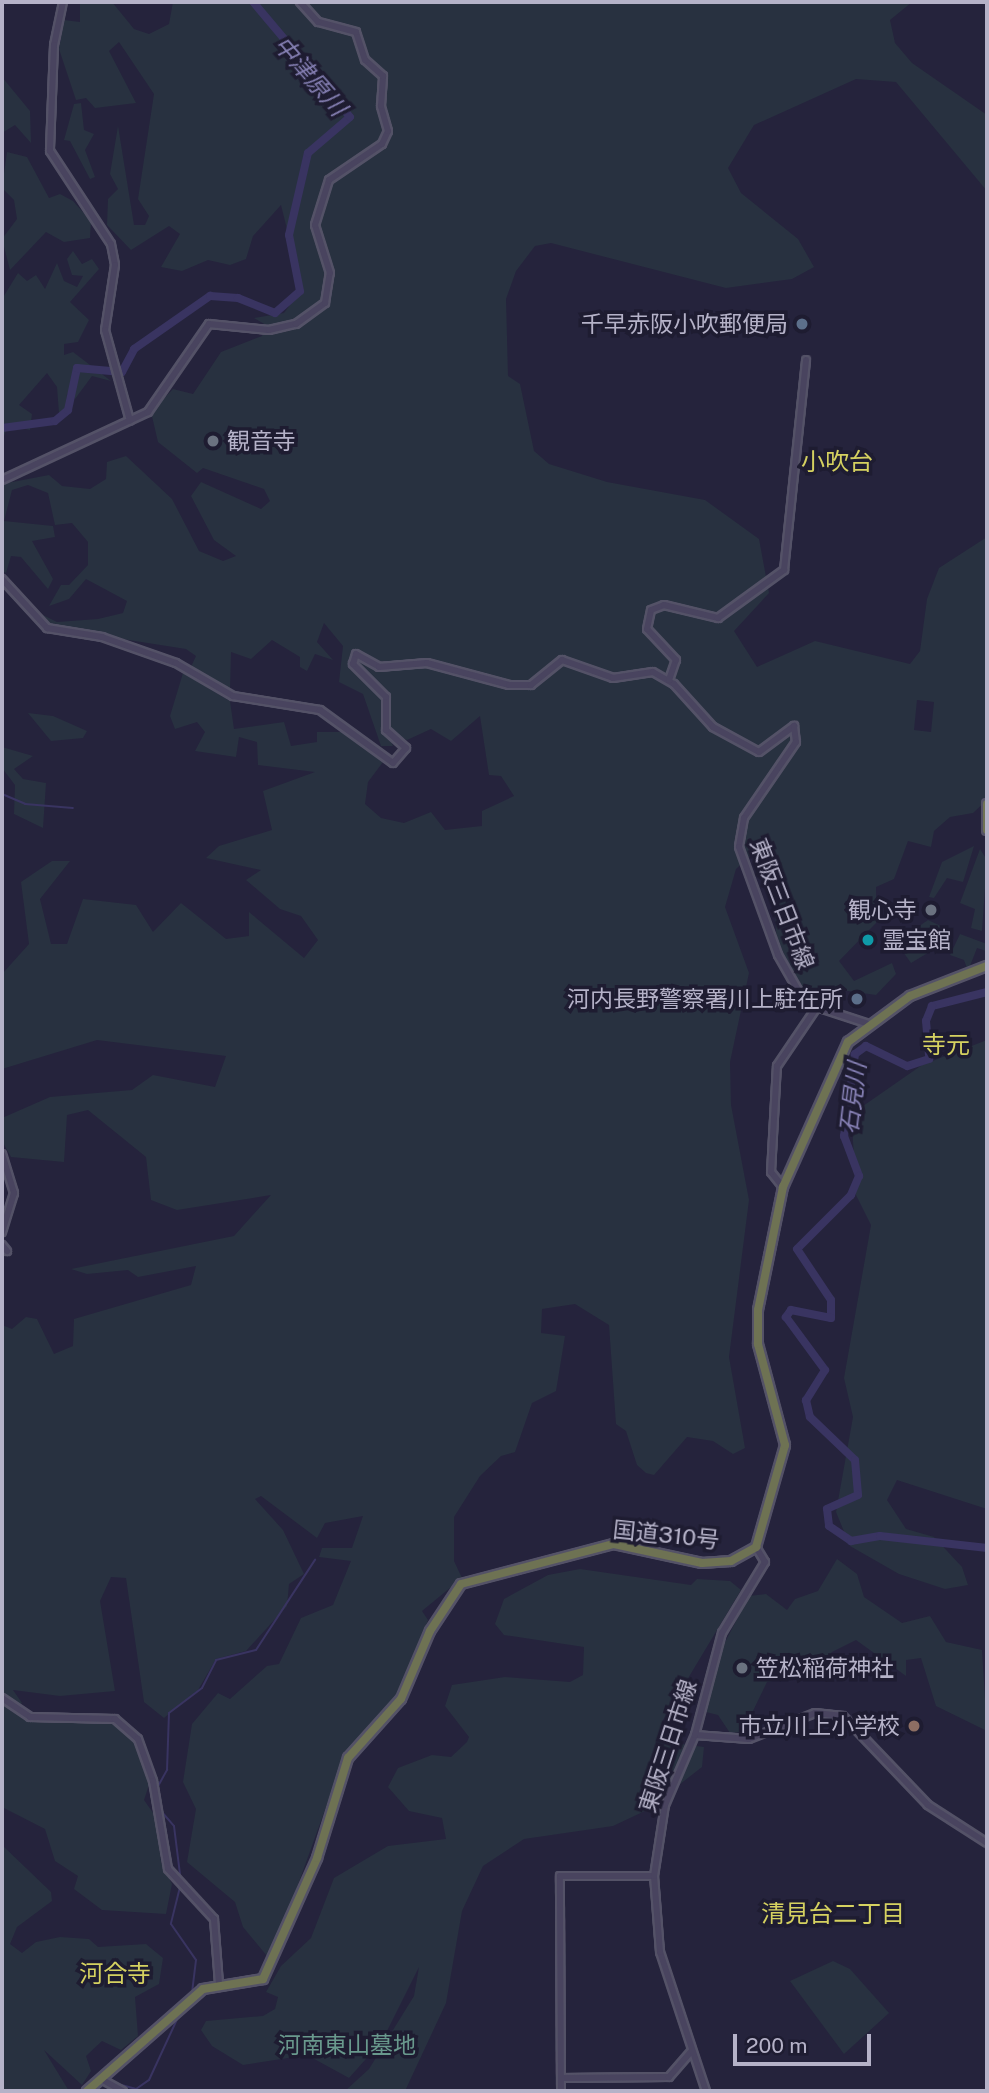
<!DOCTYPE html>
<html>
<head>
<meta charset="utf-8">
<style>
  body { margin:0 }
  #map { position:relative; width:989px; height:2093px; overflow:hidden; background:#25233c; font-family:"Public Sans","Noto Sans JP",sans-serif }
  div>[style] { position:absolute }
  .green>* { inset:0; background:#283140 }
  .stream>* { height:2px; margin:-1px; padding:0 1px; transform-origin:1px; border-radius:1px; background:#393461 }
  .river>* { height:8px; margin:-4px; padding:0 4px; transform-origin:4px; border-radius:4px; background:#393461 }
  .roads { filter:drop-shadow(2px 0 #545267) drop-shadow(-2px 0 #545267) drop-shadow(0 2px #545267) drop-shadow(0 -2px #545267) }
  .secondary>* { height:6px; margin:-3px; padding:0 3px; transform-origin:3px; border-radius:3px; background:#49445f }
  .highway>* { height:8px; margin:-4px; padding:0 4px; transform-origin:4px; border-radius:4px; background:#6e7253 }
  .dots>* { width:19px; height:19px; translate:-50% -50%; box-sizing:border-box; border:4px solid #1e1c31; border-radius:50% }
  span { translate:-50% -50%; white-space:nowrap; text-align:center; line-height:1.15; -webkit-text-stroke:7px #1e1c31; paint-order:stroke }
  .poi-label { font-size:23px; color:#b5b2c8 }
  .right { translate:-100% -50%; text-align:right }
  .left { translate:0 -50%; text-align:left }
  .street-label { font-size:23px; color:#b5b2c8 }
  .park-label { font-size:23px; color:#69998d }
  .water-label { font-size:24px; color:#8680b4; font-style:italic }
  .neighbourhood-label { font-size:24px; color:#d5d160 }
  .frame { position:absolute; inset:0; border:4px solid #b5b2c8; pointer-events:none }
  .scale { position:absolute; left:733px; top:2034px; width:138px; height:32px; box-sizing:border-box; border:4px solid #b5b2c8; border-top:0; padding-left:9px; font-size:21px; line-height:24px; white-space:nowrap; color:#b5b2c8; -webkit-text-stroke:5px #1e1c31; paint-order:stroke }
</style>
</head>
<body>
<div id="map">
  <div class="green">
    <div style="clip-path:polygon(evenodd,80px 2px,112px 2px,134px 29px,149px 34px,169px 24px,173px 2px,912px 2px,890px 20px,895px 43px,912px 63px,987px 115px,987px 191px,896px 82px,856px 79px,754px 125px,728px 168px,741px 193px,798px 239px,814px 267px,792px 279px,726px 288px,551px 243px,535px 246px,516px 271px,506px 299px,508px 376px,520px 384px,534px 451px,549px 464px,607px 482px,705px 500px,759px 539px,769px 593px,734px 631px,757px 667px,815px 641px,910px 664px,920px 651px,927px 599px,939px 568px,987px 537px,987px 800px,973px 813px,950px 817px,934px 831px,931px 847px,908px 841px,894px 879px,876px 887px,876px 923px,839px 961px,854px 981px,892px 963px,896px 974px,876px 995px,841px 990px,826px 1001px,805px 992px,777px 942px,772px 881px,751px 855px,736px 869px,725px 907px,749px 973px,730px 1062px,731px 1105px,749px 1200px,729px 1357px,745px 1448px,733px 1454px,713px 1441px,687px 1437px,654px 1475px,646px 1473px,637px 1465px,626px 1431px,616px 1424px,609px 1325px,575px 1304px,542px 1309px,541px 1333px,565px 1336px,556px 1391px,532px 1403px,515px 1452px,501px 1456px,480px 1476px,454px 1517px,454px 1561px,462px 1578px,422px 1611px,428px 1620px,395px 1704px,382px 1710px,344px 1757px,277px 1943px,267px 1956px,243px 1927px,235px 1902px,187px 1862px,196px 1809px,183px 1782px,192px 1724px,218px 1693px,230px 1699px,267px 1666px,279px 1664px,301px 1618px,333px 1605px,351px 1561px,319px 1557px,322px 1548px,352px 1548px,363px 1516px,325px 1523px,317px 1538px,261px 1496px,255px 1499px,283px 1530px,304px 1574px,289px 1584px,287px 1606px,246px 1651px,216px 1659px,198px 1690px,164px 1718px,144px 1702px,126px 1578px,111px 1577px,100px 1601px,115px 1691px,60px 1696px,13px 1690px,22px 1703px,11px 1711px,26px 1719px,112px 1720px,138px 1746px,150px 1782px,144px 1800px,156px 1817px,161px 1862px,172px 1884px,166px 1914px,102px 1910px,74px 1889px,78px 1876px,55px 1861px,45px 1829px,2px 1807px,2px 1325px,12px 1329px,26px 1317px,37px 1319px,54px 1354px,73px 1346px,74px 1319px,191px 1285px,196px 1266px,138px 1277px,128px 1270px,87px 1274px,71px 1269px,234px 1236px,271px 1195px,177px 1210px,151px 1200px,146px 1157px,88px 1110px,67px 1115px,64px 1162px,11px 1157px,2px 1141px,2px 1118px,50px 1097px,132px 1090px,153px 1075px,215px 1087px,226px 1056px,97px 1040px,2px 1069px,2px 974px,29px 944px,21px 882px,52px 861px,70px 861px,40px 899px,51px 944px,67px 944px,83px 899px,136px 905px,153px 932px,181px 903px,226px 939px,249px 936px,249px 912px,304px 958px,318px 940px,301px 916px,280px 909px,246px 880px,261px 870px,206px 858px,219px 846px,272px 830px,263px 791px,315px 772px,258px 765px,257px 742px,239px 737px,236px 757px,195px 751px,205px 732px,197px 722px,175px 729px,170px 716px,183px 673px,230px 701px,234px 729px,284px 722px,291px 746px,317px 742px,317px 732px,343px 732px,383px 762px,368px 782px,365px 804px,381px 818px,404px 823px,431px 812px,445px 830px,482px 826px,482px 811px,514px 796px,501px 776px,489px 775px,480px 716px,451px 741px,431px 729px,407px 740px,386px 729px,393px 746px,381px 746px,363px 694px,339px 682px,343px 646px,324px 623px,317px 642px,333px 660px,315px 654px,307px 671px,300px 667px,300px 657px,272px 640px,251px 659px,231px 652px,230px 691px,190px 669px,196px 656px,186px 649px,52px 628px,35px 611px,57px 622px,98px 619px,123px 613px,127px 601px,86px 579px,69px 599px,49px 606px,61px 585px,69px 585px,88px 565px,88px 542px,72px 523px,55px 525px,48px 493px,28px 485px,12px 490px,4px 521px,53px 526px,55px 537px,32px 541px,53px 579px,48px 589px,21px 557px,11px 556px,6px 573px,2px 571px,2px 484px,49px 475px,62px 486px,90px 489px,106px 479px,107px 462px,126px 456px,172px 499px,199px 551px,223px 561px,236px 556px,214px 540px,191px 496px,201px 482px,261px 509px,270px 501px,264px 489px,203px 468px,197px 473px,158px 442px,151px 412px,173px 389px,193px 394px,221px 352px,262px 336px,266px 325px,254px 318px,284px 313px,302px 289px,281px 205px,253px 236px,246px 259px,230px 265px,208px 260px,182px 271px,161px 267px,180px 234px,169px 226px,131px 250px,107px 225px,108px 199px,118px 189px,110px 174px,118px 126px,134px 225px,145px 225px,149px 216px,138px 199px,154px 94px,119px 42px,109px 51px,136px 103px,95px 108px,86px 98px,76px 100px,59px 49px,64px 20px,80px 22px,80px 2px,917px 700px,934px 702px,931px 732px,914px 730px,917px 700px)"></div>
    <div style="clip-path:polygon(2px 77px,30px 111px,31px 143px,15px 125px,2px 133px)"></div>
    <div style="clip-path:polygon(81px 103px,84px 130px,94px 134px,85px 150px,95px 177px,90px 179px,70px 141px,64px 140px,74px 104px)"></div>
    <div style="clip-path:polygon(7px 152px,27px 157px,49px 198px,60px 194px,73px 201px,91px 221px,90px 238px,64px 242px,46px 232px,10px 270px,2px 239px,17px 219px,14px 200px,2px 188px)"></div>
    <div style="clip-path:polygon(73px 251px,82px 264px,92px 259px,99px 269px,70px 302px,89px 320px,78px 342px,64px 344px,64px 355px,73px 352px,111px 381px,92px 376px,75px 399px,72px 392px,67px 394px,66px 409px,59px 413px,57px 387px,47px 373px,19px 405px,32px 414px,30px 430px,8px 425px,2px 442px,2px 299px,18px 273px,27px 281px,36px 275px,45px 289px,57px 263px,64px 281px,77px 287px,83px 276px,72px 275px,67px 259px)"></div>
    <div style="clip-path:polygon(28px 713px,53px 716px,87px 731px,83px 738px,51px 741px)"></div>
    <div style="clip-path:polygon(2px 747px,33px 756px,14px 769px,23px 779px,46px 783px,43px 828px,14px 814px,15px 785px,2px 768px)"></div>
    <div style="clip-path:polygon(974px 846px,963px 882px,947px 878px,934px 898px,929px 897px,942px 862px)"></div>
    <div style="clip-path:polygon(980px 849px,987px 860px,982px 931px,971px 928px,975px 909px,960px 903px)"></div>
    <div style="clip-path:polygon(928px 920px,943px 927px,931px 951px,911px 963px,896px 942px)"></div>
    <div style="clip-path:polygon(960px 934px,987px 944px,986px 951px,977px 948px,968px 971px,964px 960px,950px 955px)"></div>
    <div style="clip-path:polygon(987px 1040px,987px 1509px,897px 1480px,887px 1500px,906px 1529px,934px 1537px,962px 1567px,968px 1585px,945px 1589px,899px 1574px,850px 1546px,836px 1512px,853px 1417px,844px 1378px,871px 1225px,856px 1195px,852px 1123px,863px 1106px,922px 1065px)"></div>
    <div style="clip-path:polygon(837px 1559px,857px 1574px,864px 1597px,902px 1623px,930px 1616px,946px 1642px,982px 1650px,987px 1731px,936px 1706px,921px 1658px,906px 1660px,906px 1676px,856px 1640px,832px 1652px,814px 1675px,767px 1682px,750px 1717px,754px 1731px,730px 1733px,718px 1715px,706px 1712px,721px 1650px,749px 1596px,766px 1594px,787px 1610px,795px 1599px,818px 1591px)"></div>
    <div style="clip-path:polygon(580px 1569px,691px 1585px,697px 1579px,730px 1581px,741px 1590px,663px 1720px,666px 1742px,704px 1747px,702px 1767px,647px 1810px,613px 1826px,524px 1839px,483px 1866px,462px 1911px,446px 2003px,405px 2091px,345px 2091px,369px 2069px,414px 1996px,419px 1967px,382px 2041px,349px 2078px,307px 2055px,243px 2065px,212px 2046px,201px 2030px,206px 2021px,263px 2016px,275px 2009px,278px 1997px,266px 1992px,281px 1966px,311px 1938px,334px 1878px,388px 1846px,446px 1839px,442px 1818px,409px 1811px,388px 1787px,398px 1768px,432px 1755px,451px 1757px,467px 1742px,469px 1737px,445px 1706px,452px 1685px,505px 1677px,570px 1682px,583px 1675px,584px 1647px,504px 1635px,495px 1624px,504px 1599px,548px 1575px)"></div>
    <div style="clip-path:polygon(2px 1845px,51px 1892px,52px 1901px,17px 1927px,10px 1944px,22px 1953px,36px 1942px,60px 1937px,89px 1939px,98px 1947px,146px 1944px,163px 1958px,159px 1984px,135px 1997px,138px 2036px,121px 2050px,102px 2041px,86px 2056px,91px 2071px,82px 2085px,44px 2050px,69px 2091px,2px 2091px)"></div>
    <div style="clip-path:polygon(833px 1961px,850px 1969px,889px 2013px,844px 2054px,790px 1981px)"></div>
  </div>
  <div class="stream">
    <div style="left:2px;top:794px;width:25px;rotate:23deg"></div>
    <div style="left:25px;top:804px;width:48px;rotate:4.8deg"></div>
    <div style="left:157px;top:1788px;width:21px;rotate:-61deg"></div>
    <div style="left:167px;top:1770px;width:57px;rotate:-88deg"></div>
    <div style="left:169px;top:1713px;width:41px;rotate:-37.1deg"></div>
    <div style="left:202px;top:1688px;width:31px;rotate:-63deg"></div>
    <div style="left:216px;top:1660px;width:41px;rotate:-14deg"></div>
    <div style="left:256px;top:1650px;width:108px;rotate:-56.8deg"></div>
    <div style="left:161px;top:1811px;width:20px;rotate:49deg"></div>
    <div style="left:174px;top:1826px;width:56px;rotate:82.9deg"></div>
    <div style="left:180px;top:1887px;width:38px;rotate:104deg"></div>
    <div style="left:171px;top:1924px;width:44px;rotate:55.2deg"></div>
    <div style="left:196px;top:1960px;width:32px;rotate:97deg"></div>
    <div style="left:114px;top:2083px;width:23px;rotate:15deg"></div>
    <div style="left:136px;top:2089px;width:16px;rotate:-35deg"></div>
    <div style="left:149px;top:2080px;width:72px;rotate:-65.2deg"></div>
  </div>
  <div class="river">
    <div style="left:2px;top:428px;width:53px;rotate:-7.5deg"></div>
    <div style="left:55px;top:421px;width:17px;rotate:-40deg"></div>
    <div style="left:68px;top:410px;width:43px;rotate:-77.9deg"></div>
    <div style="left:77px;top:368px;width:45px;rotate:5.1deg"></div>
    <div style="left:122px;top:372px;width:26px;rotate:-62deg"></div>
    <div style="left:134px;top:349px;width:93px;rotate:-34.9deg"></div>
    <div style="left:210px;top:296px;width:28px;rotate:4deg"></div>
    <div style="left:238px;top:298px;width:40px;rotate:22deg"></div>
    <div style="left:275px;top:313px;width:33px;rotate:-41deg"></div>
    <div style="left:300px;top:291px;width:57px;rotate:-101.1deg"></div>
    <div style="left:289px;top:235px;width:84px;rotate:-77deg"></div>
    <div style="left:308px;top:153px;width:55px;rotate:-40.6deg"></div>
    <div style="left:350px;top:117px;width:150px;rotate:-130.1deg"></div>
    <div style="left:987px;top:992px;width:57px;rotate:165.7deg"></div>
    <div style="left:932px;top:1006px;width:16px;rotate:112deg"></div>
    <div style="left:926px;top:1021px;width:38px;rotate:85deg"></div>
    <div style="left:929px;top:1059px;width:23px;rotate:162deg"></div>
    <div style="left:907px;top:1066px;width:46px;rotate:-154deg"></div>
    <div style="left:866px;top:1046px;width:14px;rotate:144deg"></div>
    <div style="left:855px;top:1054px;width:83px;rotate:97.6deg"></div>
    <div style="left:844px;top:1136px;width:43px;rotate:69.4deg"></div>
    <div style="left:859px;top:1176px;width:21px;rotate:113deg"></div>
    <div style="left:851px;top:1195px;width:76px;rotate:135deg"></div>
    <div style="left:797px;top:1249px;width:61px;rotate:56.3deg"></div>
    <div style="left:831px;top:1300px;width:18px;rotate:90deg"></div>
    <div style="left:831px;top:1318px;width:41px;rotate:-168.7deg"></div>
    <div style="left:791px;top:1310px;width:9px;rotate:126deg"></div>
    <div style="left:786px;top:1317px;width:66px;rotate:53.7deg"></div>
    <div style="left:825px;top:1370px;width:36px;rotate:122deg"></div>
    <div style="left:806px;top:1400px;width:17px;rotate:77deg"></div>
    <div style="left:810px;top:1417px;width:62px;rotate:43.7deg"></div>
    <div style="left:855px;top:1460px;width:35px;rotate:85deg"></div>
    <div style="left:858px;top:1495px;width:34px;rotate:156deg"></div>
    <div style="left:827px;top:1509px;width:17px;rotate:83deg"></div>
    <div style="left:829px;top:1526px;width:27px;rotate:34deg"></div>
    <div style="left:851px;top:1541px;width:29px;rotate:-10deg"></div>
    <div style="left:880px;top:1536px;width:108px;rotate:6.4deg"></div>
  </div>
  <div class="roads">
    <div class="secondary">
      <div style="left:63px;top:2px;width:44px;rotate:101.8deg"></div>
      <div style="left:54px;top:45px;width:106px;rotate:92.2deg"></div>
      <div style="left:50px;top:151px;width:111px;rotate:56.7deg"></div>
      <div style="left:111px;top:244px;width:21px;rotate:79deg"></div>
      <div style="left:115px;top:265px;width:66px;rotate:98.7deg"></div>
      <div style="left:105px;top:330px;width:94px;rotate:74.6deg"></div>
      <div style="left:2px;top:480px;width:161px;rotate:-25deg"></div>
      <div style="left:148px;top:412px;width:107px;rotate:-55.3deg"></div>
      <div style="left:209px;top:324px;width:60px;rotate:5.7deg"></div>
      <div style="left:269px;top:330px;width:28px;rotate:-13deg"></div>
      <div style="left:296px;top:324px;width:36px;rotate:-36deg"></div>
      <div style="left:325px;top:303px;width:30px;rotate:-81deg"></div>
      <div style="left:330px;top:273px;width:50px;rotate:-107.4deg"></div>
      <div style="left:315px;top:225px;width:47px;rotate:-72.7deg"></div>
      <div style="left:329px;top:180px;width:64px;rotate:-34.2deg"></div>
      <div style="left:382px;top:144px;width:14px;rotate:-65deg"></div>
      <div style="left:388px;top:131px;width:26px;rotate:-106deg"></div>
      <div style="left:381px;top:106px;width:30px;rotate:-86deg"></div>
      <div style="left:383px;top:76px;width:24px;rotate:-138deg"></div>
      <div style="left:365px;top:60px;width:29px;rotate:-108deg"></div>
      <div style="left:356px;top:32px;width:39px;rotate:-165deg"></div>
      <div style="left:318px;top:22px;width:27px;rotate:-132deg"></div>
      <div style="left:2px;top:579px;width:67px;rotate:47.4deg"></div>
      <div style="left:47px;top:628px;width:56px;rotate:9.3deg"></div>
      <div style="left:102px;top:637px;width:78px;rotate:19.4deg"></div>
      <div style="left:176px;top:663px;width:66px;rotate:30.1deg"></div>
      <div style="left:233px;top:696px;width:88px;rotate:9.1deg"></div>
      <div style="left:320px;top:710px;width:90px;rotate:36deg"></div>
      <div style="left:393px;top:763px;width:20px;rotate:-49deg"></div>
      <div style="left:406px;top:748px;width:27px;rotate:-138deg"></div>
      <div style="left:386px;top:730px;width:33px;rotate:-90deg"></div>
      <div style="left:386px;top:697px;width:47px;rotate:-135deg"></div>
      <div style="left:353px;top:664px;width:10px;rotate:-73deg"></div>
      <div style="left:356px;top:654px;width:26px;rotate:29deg"></div>
      <div style="left:379px;top:667px;width:48px;rotate:-4.8deg"></div>
      <div style="left:427px;top:663px;width:85px;rotate:15deg"></div>
      <div style="left:509px;top:685px;width:22px"></div>
      <div style="left:531px;top:685px;width:40px;rotate:-39deg"></div>
      <div style="left:562px;top:660px;width:54px;rotate:19.4deg"></div>
      <div style="left:613px;top:678px;width:40px;rotate:-8.5deg"></div>
      <div style="left:653px;top:672px;width:24px;rotate:30deg"></div>
      <div style="left:674px;top:684px;width:58px;rotate:47.8deg"></div>
      <div style="left:713px;top:727px;width:52px;rotate:28.5deg"></div>
      <div style="left:759px;top:752px;width:44px;rotate:-36.6deg"></div>
      <div style="left:794px;top:726px;width:16px;rotate:83deg"></div>
      <div style="left:796px;top:742px;width:92px;rotate:124.4deg"></div>
      <div style="left:744px;top:818px;width:29px;rotate:100deg"></div>
      <div style="left:739px;top:847px;width:115px;rotate:70.1deg"></div>
      <div style="left:778px;top:955px;width:40px;rotate:60.3deg"></div>
      <div style="left:798px;top:990px;width:25px;rotate:42deg"></div>
      <div style="left:817px;top:1007px;width:52px;rotate:18.1deg"></div>
      <div style="left:669px;top:680px;width:21px;rotate:-71deg"></div>
      <div style="left:676px;top:660px;width:42px;rotate:-133.1deg"></div>
      <div style="left:647px;top:629px;width:19px;rotate:-78deg"></div>
      <div style="left:651px;top:610px;width:14px;rotate:-21deg"></div>
      <div style="left:664px;top:605px;width:56px;rotate:13.5deg"></div>
      <div style="left:718px;top:618px;width:82px;rotate:-36deg"></div>
      <div style="left:784px;top:570px;width:211px;rotate:-84deg"></div>
      <div style="left:2px;top:1154px;width:41px;rotate:72.9deg"></div>
      <div style="left:14px;top:1193px;width:41px;rotate:107.1deg"></div>
      <div style="left:783px;top:1187px;width:19px;rotate:-129deg"></div>
      <div style="left:771px;top:1172px;width:106px;rotate:-86.8deg"></div>
      <div style="left:777px;top:1066px;width:71px;rotate:-55.9deg"></div>
      <div style="left:2px;top:1245px;width:8px;rotate:50deg"></div>
      <div style="left:2px;top:1698px;width:34px;rotate:34deg"></div>
      <div style="left:30px;top:1717px;width:85px;rotate:1.3deg"></div>
      <div style="left:115px;top:1719px;width:30px;rotate:41deg"></div>
      <div style="left:138px;top:1739px;width:45px;rotate:70.3deg"></div>
      <div style="left:153px;top:1781px;width:89px;rotate:80.3deg"></div>
      <div style="left:168px;top:1869px;width:68px;rotate:47.4deg"></div>
      <div style="left:214px;top:1919px;width:65px;rotate:85.6deg"></div>
      <div style="left:695px;top:1735px;width:54px;rotate:4.2deg"></div>
      <div style="left:749px;top:1739px;width:71px;rotate:-21.5deg"></div>
      <div style="left:815px;top:1713px;width:28px;rotate:6deg"></div>
      <div style="left:843px;top:1716px;width:123px;rotate:46.3deg"></div>
      <div style="left:928px;top:1805px;width:70px;rotate:32.8deg"></div>
      <div style="left:561px;top:2078px;width:108px;rotate:-0.5deg"></div>
      <div style="left:669px;top:2077px;width:35px;rotate:-49deg"></div>
      <div style="left:101px;top:2079px;width:25px;rotate:29deg"></div>
      <div style="left:561px;top:2091px;width:215px;rotate:-90.3deg"></div>
      <div style="left:560px;top:1876px;width:94px"></div>
      <div style="left:706px;top:2091px;width:146px;rotate:-108.3deg"></div>
      <div style="left:660px;top:1952px;width:76px;rotate:-94.5deg"></div>
      <div style="left:654px;top:1876px;width:72px;rotate:-81.2deg"></div>
      <div style="left:665px;top:1805px;width:76px;rotate:-66.8deg"></div>
      <div style="left:695px;top:1735px;width:106px;rotate:-75.2deg"></div>
      <div style="left:722px;top:1633px;width:83px;rotate:-58.8deg"></div>
      <div style="left:765px;top:1562px;width:17px;rotate:-121deg"></div>
    </div>
    <div class="highway">
      <div style="left:987px;top:804px;width:26px;rotate:90deg"></div>
      <div style="left:87px;top:2091px;width:154px;rotate:-41.3deg"></div>
      <div style="left:203px;top:1989px;width:61px;rotate:-9.5deg"></div>
      <div style="left:263px;top:1979px;width:133px;rotate:-65.9deg"></div>
      <div style="left:317px;top:1858px;width:105px;rotate:-72.8deg"></div>
      <div style="left:348px;top:1758px;width:79px;rotate:-48.1deg"></div>
      <div style="left:401px;top:1699px;width:74px;rotate:-66.9deg"></div>
      <div style="left:430px;top:1631px;width:56px;rotate:-56.6deg"></div>
      <div style="left:461px;top:1584px;width:158px;rotate:-14.7deg"></div>
      <div style="left:614px;top:1544px;width:90px;rotate:12.2deg"></div>
      <div style="left:702px;top:1563px;width:29px;rotate:-4deg"></div>
      <div style="left:731px;top:1561px;width:29px;rotate:-29deg"></div>
      <div style="left:756px;top:1547px;width:106px;rotate:-74.1deg"></div>
      <div style="left:785px;top:1445px;width:105px;rotate:-105deg"></div>
      <div style="left:758px;top:1344px;width:34px;rotate:-90deg"></div>
      <div style="left:758px;top:1310px;width:126px;rotate:-78.5deg"></div>
      <div style="left:783px;top:1187px;width:159px;rotate:-65.9deg"></div>
      <div style="left:848px;top:1042px;width:77px;rotate:-36.6deg"></div>
      <div style="left:910px;top:996px;width:83px;rotate:-21.3deg"></div>
    </div>
  </div>
  <div class="dots">
    <div style="left:802px;top:324px;background:#5c6f8a"></div>
    <div style="left:213px;top:441px;background:#6b7280"></div>
    <div style="left:931px;top:910px;background:#6b7280"></div>
    <div style="left:868px;top:940px;background:#0f9aa8"></div>
    <div style="left:857px;top:999px;background:#5c6f8a"></div>
    <div style="left:742px;top:1668px;background:#6b7280"></div>
    <div style="left:914px;top:1726px;background:#8d6e63"></div>
  </div>
  <div class="poi-label">
    <span class="right" style="left:788px;top:324px">千早赤阪小吹郵便局</span>
    <span class="left" style="left:227px;top:441px">観音寺</span>
    <span class="right" style="left:917px;top:910px">観心寺</span>
    <span class="left" style="left:882px;top:940px">霊宝館</span>
    <span class="right" style="left:843px;top:999px">河内長野警察署川上駐在所</span>
    <span class="left" style="left:756px;top:1668px">笠松稲荷神社</span>
    <span class="right" style="left:900px;top:1726px">市立川上小学校</span>
  </div>
  <div class="street-label">
    <span style="left:782px;top:904px;rotate:69deg">東阪三日市線</span>
    <span style="left:666px;top:1535px;rotate:6deg">国道310号</span>
    <span style="left:668px;top:1746px;rotate:-72deg">東阪三日市線</span>
  </div>
  <div class="park-label">
    <span style="left:347px;top:2045px">河南東山墓地</span>
  </div>
  <div class="water-label">
    <span style="left:310px;top:76px;rotate:49deg">中津原川</span>
    <span style="left:853px;top:1098px;rotate:-83deg">石見川</span>
  </div>
  <div class="neighbourhood-label">
    <span style="left:837px;top:462px">小吹台</span>
    <span style="left:946px;top:1045px">寺元</span>
    <span style="left:833px;top:1914px">清見台二丁目</span>
    <span style="left:115px;top:1974px">河合寺</span>
  </div>
  <div class="frame"></div>
  <div class="scale">200 m</div>
</div>
</body>
</html>
